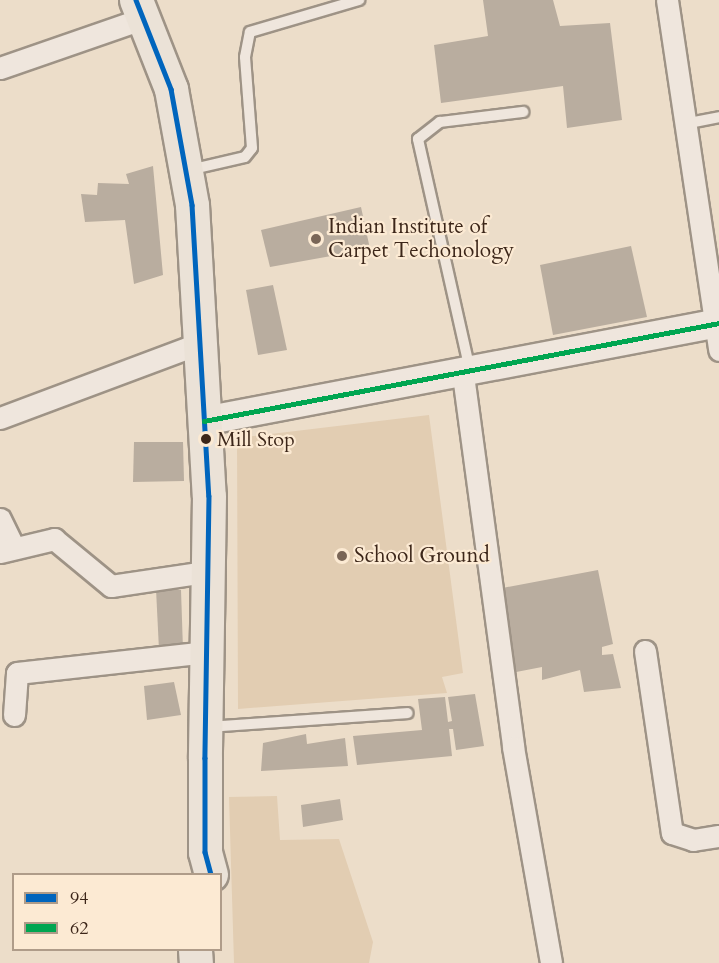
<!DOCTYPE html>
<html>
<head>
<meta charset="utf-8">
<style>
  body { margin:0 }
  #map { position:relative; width:719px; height:963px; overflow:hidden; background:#ecddc9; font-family:Cardo,serif }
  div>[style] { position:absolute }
  .green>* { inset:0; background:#e2cdb2 }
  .building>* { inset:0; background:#b9ad9f }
  .roads { filter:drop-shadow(2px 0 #9e9386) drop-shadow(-2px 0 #9e9386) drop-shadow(0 2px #9e9386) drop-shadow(0 -2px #9e9386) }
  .lane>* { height:10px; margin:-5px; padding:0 5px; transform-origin:5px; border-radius:5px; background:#efe6dd }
  .street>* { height:21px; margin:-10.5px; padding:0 10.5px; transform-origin:10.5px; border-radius:10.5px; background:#efe6dd }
  .secondary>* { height:28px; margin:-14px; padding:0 14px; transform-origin:14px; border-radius:14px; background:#efe6dd }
  .highway>* { height:33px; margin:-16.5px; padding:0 16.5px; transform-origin:16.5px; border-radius:16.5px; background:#ebe2d7 }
  .bus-1>* { height:4.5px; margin:-2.25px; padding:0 2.25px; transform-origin:2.25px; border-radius:2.25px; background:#0065bd }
  .bus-2>* { height:4.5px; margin:-2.25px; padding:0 2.25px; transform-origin:2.25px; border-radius:2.25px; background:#00a651 }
  .dots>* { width:16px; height:16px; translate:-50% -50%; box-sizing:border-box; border:3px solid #fcead3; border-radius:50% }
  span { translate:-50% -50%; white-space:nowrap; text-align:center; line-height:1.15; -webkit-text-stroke:4.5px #fcead3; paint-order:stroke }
  .bus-label { font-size:20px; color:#3c2619 }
  .left { translate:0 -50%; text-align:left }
  .poi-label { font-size:21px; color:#3c2619 }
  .legend { position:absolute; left:12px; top:873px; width:210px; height:78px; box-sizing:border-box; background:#fcead3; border:2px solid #af9c89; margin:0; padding:8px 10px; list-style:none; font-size:18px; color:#3c2619 }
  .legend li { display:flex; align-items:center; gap:12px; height:30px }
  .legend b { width:30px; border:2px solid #af9c89 }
</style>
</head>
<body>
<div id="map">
  <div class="green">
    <div style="clip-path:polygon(429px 415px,463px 673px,442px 677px,447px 693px,238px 709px,237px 438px)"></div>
    <div style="clip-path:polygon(277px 796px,280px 840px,339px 839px,373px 942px,369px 963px,234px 963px,229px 797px)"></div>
  </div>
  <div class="building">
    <div style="clip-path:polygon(483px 0,553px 0,560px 26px,610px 23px,622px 120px,567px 128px,563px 86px,441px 103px,434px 45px,488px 36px)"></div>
    <div style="clip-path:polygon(153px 166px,163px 275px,134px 284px,125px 220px,85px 222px,81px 194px,97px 195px,98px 183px,129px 184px,126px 174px)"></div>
    <div style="clip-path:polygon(361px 207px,370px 249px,270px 267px,261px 230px)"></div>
    <div style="clip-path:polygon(631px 246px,647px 317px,553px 335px,540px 265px)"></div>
    <div style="clip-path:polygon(273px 285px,287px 350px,258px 355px,246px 290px)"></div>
    <div style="clip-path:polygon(134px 442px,183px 442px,184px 481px,133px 482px)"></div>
    <div style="clip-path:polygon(598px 570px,613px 644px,602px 647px,602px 655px,613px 654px,621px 688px,584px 692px,580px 670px,542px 680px,542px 667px,511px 673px,497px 589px)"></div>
    <div style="clip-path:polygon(156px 589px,181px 590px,183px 650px,159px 650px)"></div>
    <div style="clip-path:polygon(174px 682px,181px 715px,147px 720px,144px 686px)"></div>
    <div style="clip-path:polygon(475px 694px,484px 746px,456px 750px,453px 729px,449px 729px,452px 756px,357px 765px,353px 736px,422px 730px,418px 699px,445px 697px,448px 722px,452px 721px,448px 697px)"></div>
    <div style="clip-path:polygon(306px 734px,307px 744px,345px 738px,348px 766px,261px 771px,263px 743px)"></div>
    <div style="clip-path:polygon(340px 799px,343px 820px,303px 827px,301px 805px)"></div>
  </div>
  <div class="roads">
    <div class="lane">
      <div style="left:684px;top:124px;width:36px;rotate:-11deg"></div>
      <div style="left:189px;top:170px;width:57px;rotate:-13.1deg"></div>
      <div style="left:245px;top:157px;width:11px;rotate:-52deg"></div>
      <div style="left:252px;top:148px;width:91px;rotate:-94.4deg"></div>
      <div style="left:245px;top:57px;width:25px;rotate:-79deg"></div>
      <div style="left:250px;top:32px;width:114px;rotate:-16.4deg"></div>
      <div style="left:470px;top:370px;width:237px;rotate:-102.7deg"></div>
      <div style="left:418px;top:139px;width:28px;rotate:-38deg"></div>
      <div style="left:440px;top:122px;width:84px;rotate:-6.9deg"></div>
      <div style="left:209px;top:727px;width:199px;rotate:-4deg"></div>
    </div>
    <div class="street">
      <div style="left:667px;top:0;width:354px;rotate:81.5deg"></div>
      <div style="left:0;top:68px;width:152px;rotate:-19.1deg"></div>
      <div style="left:463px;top:375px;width:375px;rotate:82.3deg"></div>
      <div style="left:513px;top:747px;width:219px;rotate:80deg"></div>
      <div style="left:0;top:418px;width:215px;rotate:-20.5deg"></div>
      <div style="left:0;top:519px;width:32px;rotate:64deg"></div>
      <div style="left:0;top:552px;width:56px;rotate:-13.5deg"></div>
      <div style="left:54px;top:539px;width:74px;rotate:39.5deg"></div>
      <div style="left:111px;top:586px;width:101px;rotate:-8.5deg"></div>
      <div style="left:645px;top:651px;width:184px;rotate:81.6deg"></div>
      <div style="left:672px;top:833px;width:22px;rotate:18deg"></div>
      <div style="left:693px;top:840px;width:26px;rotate:-9deg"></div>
      <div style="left:14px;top:715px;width:42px;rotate:-85.9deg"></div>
      <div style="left:17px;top:673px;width:191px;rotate:-6.3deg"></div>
    </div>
    <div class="secondary">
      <div style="left:204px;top:421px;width:524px;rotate:-10.77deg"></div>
    </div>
    <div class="highway">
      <div style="left:136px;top:0;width:96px;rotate:68.5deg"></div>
      <div style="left:171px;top:89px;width:118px;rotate:79.7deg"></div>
      <div style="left:192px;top:205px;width:291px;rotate:86.7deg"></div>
      <div style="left:209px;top:496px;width:262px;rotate:90.9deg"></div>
      <div style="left:205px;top:758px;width:94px;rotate:90deg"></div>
      <div style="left:205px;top:852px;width:23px;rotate:75deg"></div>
      <div style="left:195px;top:950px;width:13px;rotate:86deg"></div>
    </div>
  </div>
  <div class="bus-1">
    <div style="left:136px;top:0;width:96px;rotate:68.5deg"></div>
    <div style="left:171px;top:89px;width:118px;rotate:79.7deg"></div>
    <div style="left:192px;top:205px;width:291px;rotate:86.7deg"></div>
    <div style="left:209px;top:496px;width:262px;rotate:90.9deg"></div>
    <div style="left:205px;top:758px;width:94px;rotate:90deg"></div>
    <div style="left:205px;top:852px;width:23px;rotate:75deg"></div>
  </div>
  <div class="bus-2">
    <div style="left:204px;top:421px;width:524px;rotate:-10.77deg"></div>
  </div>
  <div class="dots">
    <div style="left:316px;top:239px;background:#7a6657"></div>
    <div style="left:206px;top:439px;background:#3c2619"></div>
    <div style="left:342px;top:556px;background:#7a6657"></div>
  </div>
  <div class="bus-label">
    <span class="left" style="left:217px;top:439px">Mill Stop</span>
  </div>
  <div class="poi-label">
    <span class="left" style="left:328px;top:239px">Indian Institute of<br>Carpet Techonology</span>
    <span class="left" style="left:354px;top:556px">School Ground</span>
  </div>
  <ul class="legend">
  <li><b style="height:8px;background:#0065bd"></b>94</li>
  <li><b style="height:8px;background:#00a651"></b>62</li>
  </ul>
</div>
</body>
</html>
